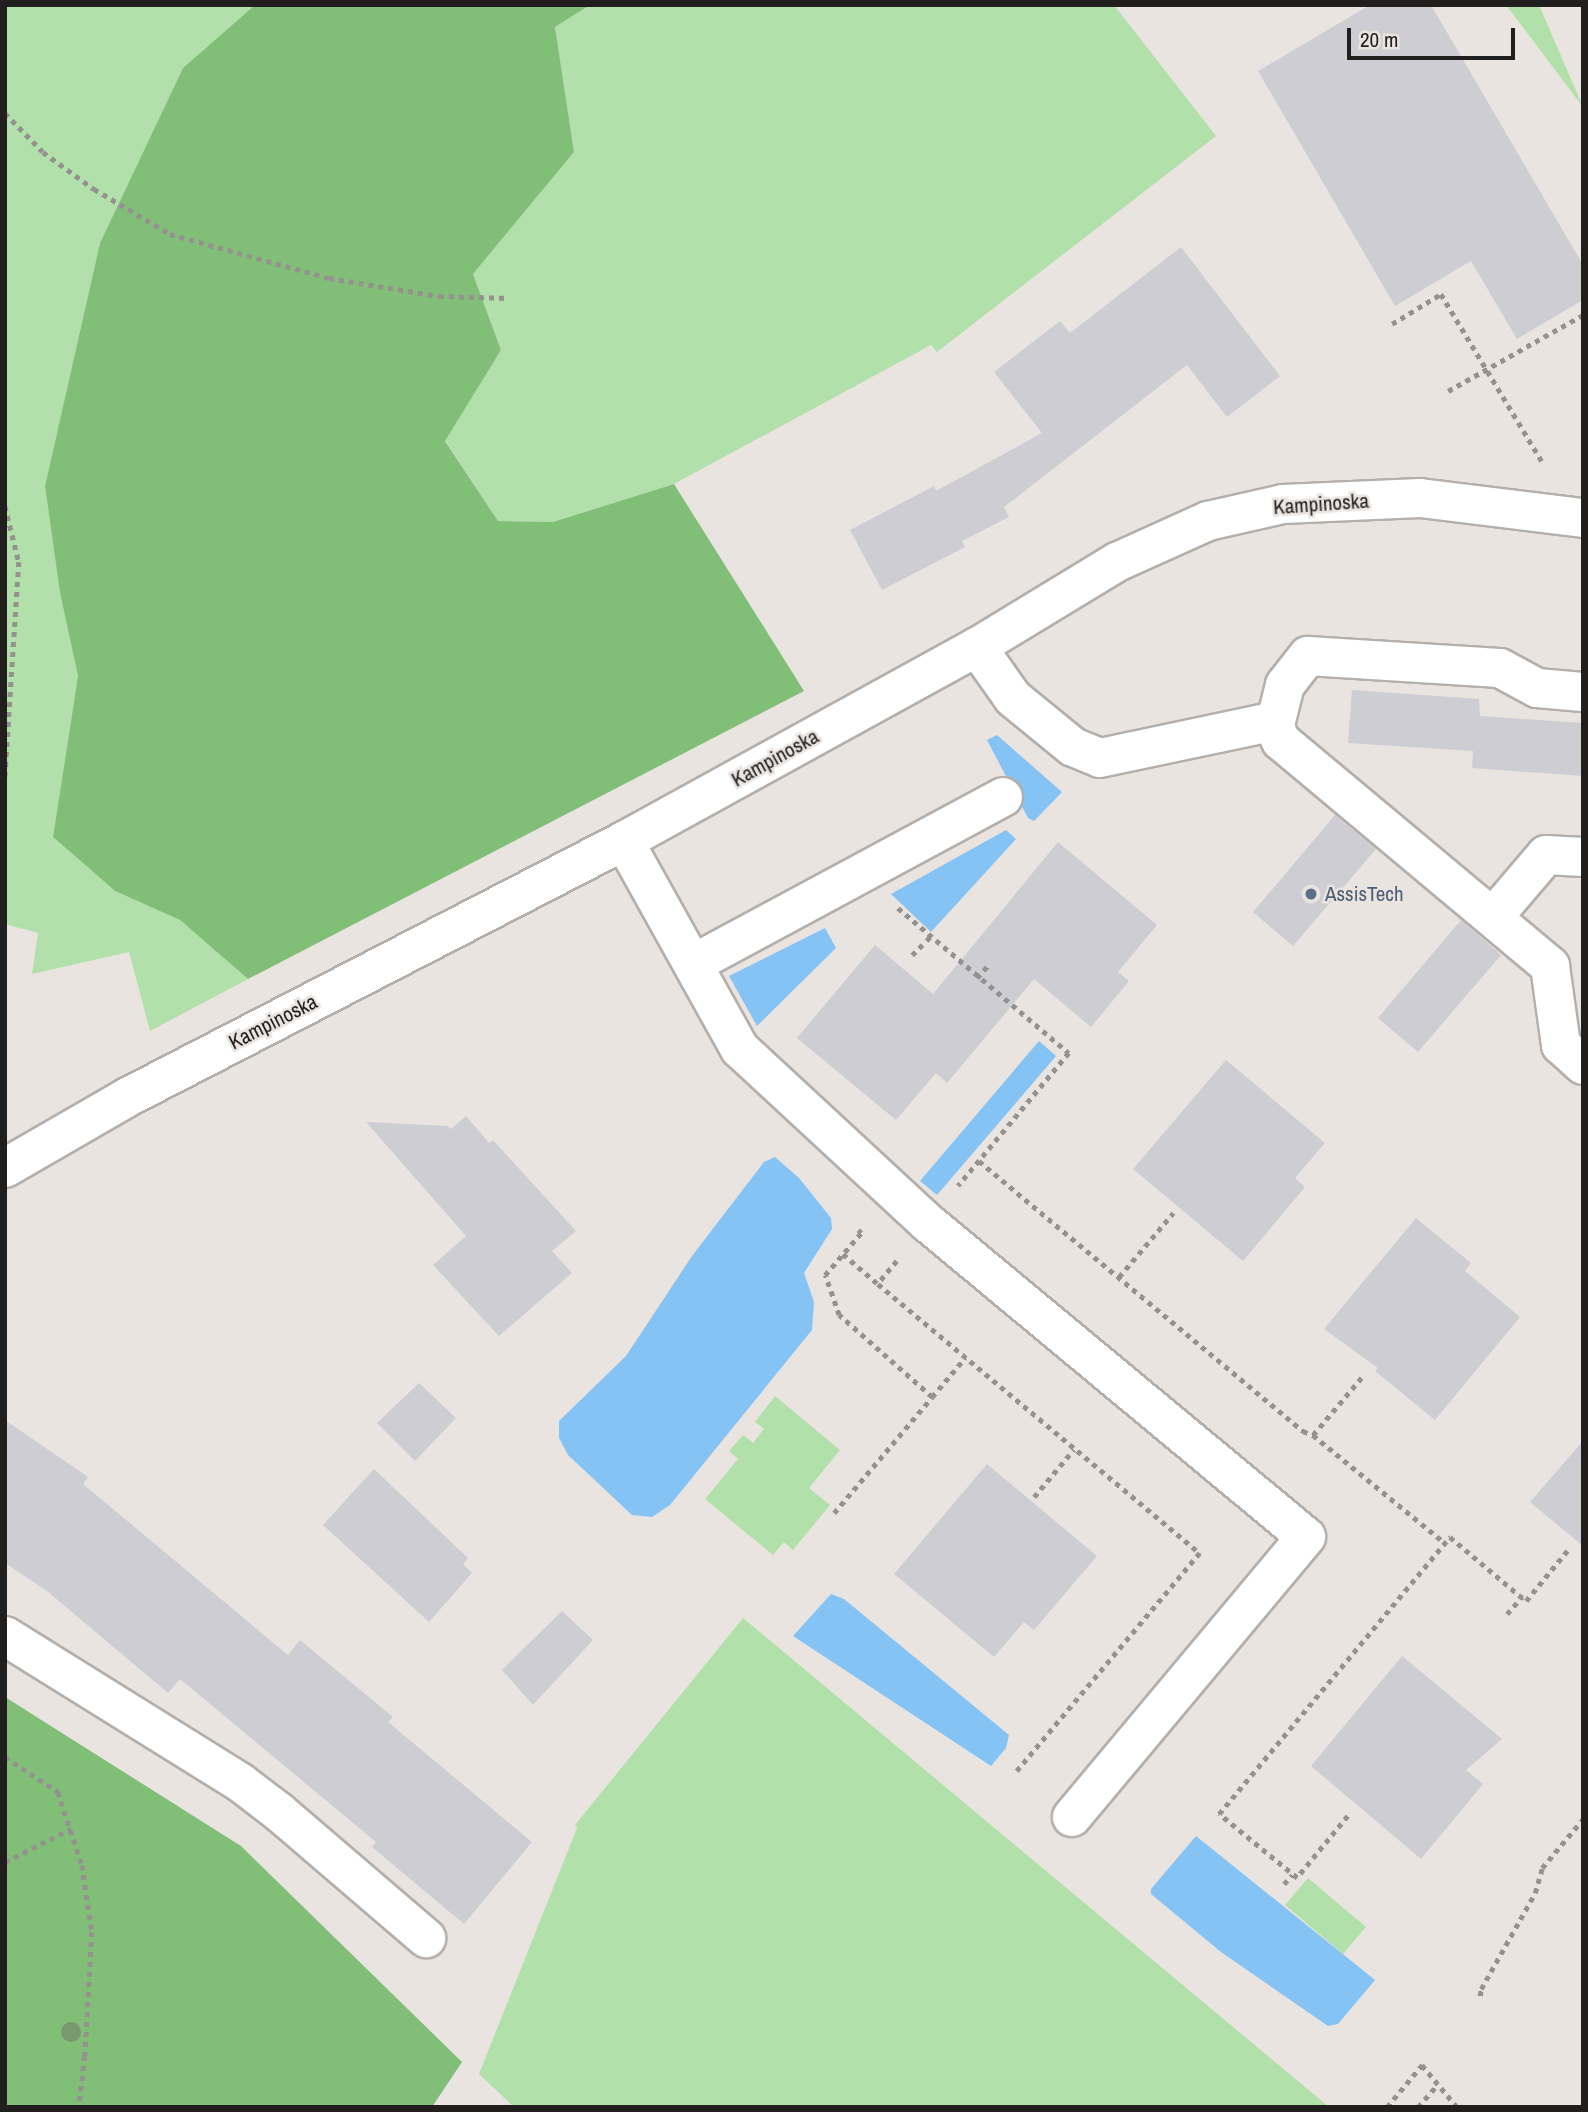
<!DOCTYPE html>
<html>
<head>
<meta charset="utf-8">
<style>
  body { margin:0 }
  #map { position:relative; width:1588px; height:2112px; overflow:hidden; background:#eae4e1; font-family:"Archivo Narrow",sans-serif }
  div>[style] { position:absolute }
  .green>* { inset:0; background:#b1e0aa }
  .forest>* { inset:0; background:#81bf78 }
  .water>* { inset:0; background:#84c3f4 }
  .building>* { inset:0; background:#cdcdd3 }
  .path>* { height:4.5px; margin-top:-2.25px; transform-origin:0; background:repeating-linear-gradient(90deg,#95918f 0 5px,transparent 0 10px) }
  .roads { filter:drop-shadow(2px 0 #b4afab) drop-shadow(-2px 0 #b4afab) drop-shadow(0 2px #b4afab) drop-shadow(0 -2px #b4afab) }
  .minor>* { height:38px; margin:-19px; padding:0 19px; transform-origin:19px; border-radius:19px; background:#fff }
  .trees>* { width:20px; height:20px; margin:-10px; border-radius:50%; background:#799870 }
  .dots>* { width:19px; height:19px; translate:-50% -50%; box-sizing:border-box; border:4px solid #eae4e1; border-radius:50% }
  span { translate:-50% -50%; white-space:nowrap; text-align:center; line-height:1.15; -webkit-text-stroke:5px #eae4e1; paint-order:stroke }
  .street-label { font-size:21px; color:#211f1e }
  .service-label { font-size:21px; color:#4e5e75 }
  .left { translate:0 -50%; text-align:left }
  .frame { position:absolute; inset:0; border:7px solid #211f1e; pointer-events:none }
  .scale { position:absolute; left:1347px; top:28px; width:168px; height:32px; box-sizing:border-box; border:4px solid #211f1e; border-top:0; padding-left:9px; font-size:21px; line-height:24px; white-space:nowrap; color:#211f1e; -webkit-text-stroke:5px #eae4e1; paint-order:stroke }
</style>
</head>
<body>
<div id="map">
  <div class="green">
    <div style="clip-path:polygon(5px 5px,255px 5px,183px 68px,100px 243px,45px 486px,60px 593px,78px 676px,53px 837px,115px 891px,180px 920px,248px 979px,150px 1031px,129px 952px,32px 974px,38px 933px,5px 924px)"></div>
    <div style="clip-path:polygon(590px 5px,1114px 5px,1216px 136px,937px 352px,931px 345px,674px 484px,553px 522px,498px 521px,445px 440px,501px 350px,473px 274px,574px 152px,555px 27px)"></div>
    <div style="clip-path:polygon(1506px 5px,1539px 5px,1583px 107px)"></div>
    <div style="clip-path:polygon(775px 1396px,840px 1450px,809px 1488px,830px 1505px,793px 1550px,784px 1542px,773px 1555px,705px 1499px,738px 1459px,729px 1451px,743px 1435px,753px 1443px,764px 1429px,755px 1422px)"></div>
    <div style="clip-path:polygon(743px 1618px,1148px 1956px,1329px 2107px,514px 2107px,479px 2074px,577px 1828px,575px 1825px)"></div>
    <div style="clip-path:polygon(1308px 1878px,1366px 1927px,1343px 1954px,1285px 1905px)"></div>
  </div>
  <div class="forest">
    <div style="clip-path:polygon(255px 5px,590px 5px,555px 27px,574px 152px,473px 274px,501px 350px,445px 441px,498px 521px,553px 522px,674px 484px,804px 691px,248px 979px,180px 920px,115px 891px,53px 837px,78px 676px,60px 593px,45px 486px,100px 243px,183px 68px)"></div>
    <div style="clip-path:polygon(5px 1697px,241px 1846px,462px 2062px,432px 2107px,5px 2107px)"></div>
  </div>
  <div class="water">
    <div style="clip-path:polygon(997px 735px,1062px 792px,1034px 821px,1028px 818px,987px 740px)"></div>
    <div style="clip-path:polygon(1006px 830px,1016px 839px,931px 932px,891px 894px)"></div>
    <div style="clip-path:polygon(825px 928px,836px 948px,757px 1026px,729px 976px)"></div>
    <div style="clip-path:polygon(1039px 1041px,1056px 1056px,937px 1195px,920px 1181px)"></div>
    <div style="clip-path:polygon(775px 1157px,799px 1178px,831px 1218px,832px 1229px,804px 1273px,814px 1302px,812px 1330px,670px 1505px,652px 1517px,632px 1515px,568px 1455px,559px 1438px,559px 1421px,626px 1356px,692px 1256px,764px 1162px)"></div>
    <div style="clip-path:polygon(831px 1594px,844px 1599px,1009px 1735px,1006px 1748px,991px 1766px,793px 1636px)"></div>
    <div style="clip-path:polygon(1196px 1836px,1375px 1980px,1338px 2024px,1328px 2026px,1221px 1952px,1151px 1894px,1151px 1889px)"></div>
  </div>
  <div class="building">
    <div style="clip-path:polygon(1370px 5px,1431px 5px,1583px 265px,1583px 300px,1517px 339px,1471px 261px,1395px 306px,1258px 71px)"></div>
    <div style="clip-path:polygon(1181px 247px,1280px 376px,1227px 417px,1187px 365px,1004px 507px,1009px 517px,962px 541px,965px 547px,882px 590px,850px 530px,934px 486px,936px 491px,1042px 433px,994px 372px,1060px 321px,1070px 333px)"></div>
    <div style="clip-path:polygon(1352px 690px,1479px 699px,1480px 716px,1583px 723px,1583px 776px,1472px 768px,1473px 751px,1348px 743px)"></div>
    <div style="clip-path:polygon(1335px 815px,1376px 849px,1293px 946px,1253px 912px)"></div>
    <div style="clip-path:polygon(1058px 842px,1157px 925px,1118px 972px,1129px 981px,1091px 1027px,1034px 979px,947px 1083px,936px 1073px,896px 1120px,797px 1038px,875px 945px,933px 994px)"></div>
    <div style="clip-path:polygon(1461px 920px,1501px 955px,1418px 1052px,1378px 1018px)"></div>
    <div style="clip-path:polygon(1226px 1060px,1325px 1143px,1295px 1178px,1305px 1187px,1243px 1261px,1133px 1169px)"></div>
    <div style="clip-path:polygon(466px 1116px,489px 1143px,493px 1140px,576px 1231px,552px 1251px,572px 1273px,499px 1336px,433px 1265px,466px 1236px,366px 1122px,448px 1126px,451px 1129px)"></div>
    <div style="clip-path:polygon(1416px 1218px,1471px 1263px,1465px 1271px,1520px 1317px,1435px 1420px,1375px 1371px,1378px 1368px,1324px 1329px)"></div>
    <div style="clip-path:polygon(419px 1383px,456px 1418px,415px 1461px,377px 1423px)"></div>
    <div style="clip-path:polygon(5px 1420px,88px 1477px,83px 1484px,288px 1655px,300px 1640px,393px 1717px,388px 1722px,532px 1842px,464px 1924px,372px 1847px,376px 1842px,180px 1679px,168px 1693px,47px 1591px,5px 1563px)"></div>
    <div style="clip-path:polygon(1583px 1441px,1583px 1546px,1530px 1502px)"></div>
    <div style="clip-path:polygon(987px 1464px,1097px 1556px,1034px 1630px,1024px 1622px,994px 1657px,894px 1574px)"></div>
    <div style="clip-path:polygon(374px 1469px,468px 1558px,463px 1564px,472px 1573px,429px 1622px,323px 1525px)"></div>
    <div style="clip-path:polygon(562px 1611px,593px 1640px,533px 1705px,502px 1670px)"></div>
    <div style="clip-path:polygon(1402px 1656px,1502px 1739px,1466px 1770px,1483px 1784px,1421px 1859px,1311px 1766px)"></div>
  </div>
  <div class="path">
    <div style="left:5px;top:113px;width:54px;rotate:45.7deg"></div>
    <div style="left:43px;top:152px;width:63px;rotate:36deg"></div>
    <div style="left:94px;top:189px;width:88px;rotate:30.6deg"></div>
    <div style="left:170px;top:234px;width:165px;rotate:15.5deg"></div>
    <div style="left:329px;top:278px;width:111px;rotate:9.3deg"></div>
    <div style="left:439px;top:296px;width:70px;rotate:1.6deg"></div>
    <div style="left:1392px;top:324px;width:57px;rotate:-31.5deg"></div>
    <div style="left:1441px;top:294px;width:197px;rotate:58.9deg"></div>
    <div style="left:1448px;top:391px;width:155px;rotate:-29.4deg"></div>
    <div style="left:5px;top:506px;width:58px;rotate:76deg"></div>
    <div style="left:19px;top:562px;width:216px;rotate:93.7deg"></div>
    <div style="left:898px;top:908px;width:224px;rotate:40.3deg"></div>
    <div style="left:1069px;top:1053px;width:173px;rotate:129.8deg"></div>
    <div style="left:912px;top:955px;width:25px;rotate:-45deg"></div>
    <div style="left:977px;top:978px;width:18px;rotate:-49deg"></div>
    <div style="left:979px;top:1161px;width:422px;rotate:39.8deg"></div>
    <div style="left:1303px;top:1431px;width:11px;rotate:22deg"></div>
    <div style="left:1313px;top:1435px;width:171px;rotate:39.3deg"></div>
    <div style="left:843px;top:1254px;width:46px;rotate:40.6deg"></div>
    <div style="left:897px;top:1261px;width:30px;rotate:130deg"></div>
    <div style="left:878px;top:1284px;width:420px;rotate:39.9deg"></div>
    <div style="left:1200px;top:1553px;width:285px;rotate:130deg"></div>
    <div style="left:1119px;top:1277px;width:84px;rotate:-49.8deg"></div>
    <div style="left:932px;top:1397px;width:51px;rotate:-49.8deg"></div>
    <div style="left:1313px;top:1435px;width:76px;rotate:-49.8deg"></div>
    <div style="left:1034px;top:1497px;width:62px;rotate:-50.2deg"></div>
    <div style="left:834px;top:1513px;width:152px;rotate:-49.8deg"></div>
    <div style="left:932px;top:1397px;width:124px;rotate:-138.6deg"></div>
    <div style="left:839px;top:1315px;width:42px;rotate:-109.3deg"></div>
    <div style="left:825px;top:1275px;width:55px;rotate:-49.4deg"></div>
    <div style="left:861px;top:1233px;width:4px;rotate:-135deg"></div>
    <div style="left:1507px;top:1614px;width:23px;rotate:-49deg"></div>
    <div style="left:5px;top:1757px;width:64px;rotate:33.4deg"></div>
    <div style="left:58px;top:1792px;width:77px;rotate:71.8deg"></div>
    <div style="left:82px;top:1865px;width:68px;rotate:81.5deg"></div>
    <div style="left:92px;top:1932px;width:124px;rotate:93.2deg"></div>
    <div style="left:85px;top:2056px;width:51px;rotate:96.7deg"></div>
    <div style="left:1348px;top:1816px;width:80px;rotate:129.4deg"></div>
    <div style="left:1297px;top:1878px;width:101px;rotate:-140.6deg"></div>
    <div style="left:1219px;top:1814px;width:361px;rotate:-50.2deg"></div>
    <div style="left:1450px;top:1537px;width:99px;rotate:40.1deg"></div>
    <div style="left:1526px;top:1601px;width:65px;rotate:-50.6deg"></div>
    <div style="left:5px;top:1862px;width:74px;rotate:-26.6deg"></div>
    <div style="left:1284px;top:1884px;width:12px;rotate:-48deg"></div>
    <div style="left:1480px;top:1996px;width:7px;rotate:-82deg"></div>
    <div style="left:1481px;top:1989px;width:110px;rotate:-60.6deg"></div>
    <div style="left:1535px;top:1893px;width:26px;rotate:-74deg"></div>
    <div style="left:1542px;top:1868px;width:64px;rotate:-50.1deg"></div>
    <div style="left:1387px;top:2107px;width:55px;rotate:-50.2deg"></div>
    <div style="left:1422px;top:2065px;width:55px;rotate:50.2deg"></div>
    <div style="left:1418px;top:2107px;width:30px;rotate:-49deg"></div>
  </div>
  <div class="roads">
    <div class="minor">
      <div style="left:977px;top:647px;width:62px;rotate:54.8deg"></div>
      <div style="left:1013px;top:698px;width:77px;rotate:39.2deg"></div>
      <div style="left:1073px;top:747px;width:29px;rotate:22deg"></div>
      <div style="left:1100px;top:758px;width:180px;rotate:-11.9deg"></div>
      <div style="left:1276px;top:721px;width:9px;rotate:90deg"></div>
      <div style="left:1276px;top:730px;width:12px;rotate:66deg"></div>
      <div style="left:1281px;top:741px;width:351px;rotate:39.9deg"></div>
      <div style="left:1550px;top:966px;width:80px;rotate:82.1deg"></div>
      <div style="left:1561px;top:1045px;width:30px;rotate:42deg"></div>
      <div style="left:1276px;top:721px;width:37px;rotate:-76deg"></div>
      <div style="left:1285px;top:685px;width:37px;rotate:-52deg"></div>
      <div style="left:1308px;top:656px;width:192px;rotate:3.6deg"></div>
      <div style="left:1500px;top:668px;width:42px;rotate:28.4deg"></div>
      <div style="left:1537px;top:688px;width:46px;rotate:5deg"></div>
      <div style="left:624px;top:841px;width:238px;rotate:60.9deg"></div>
      <div style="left:740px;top:1049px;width:256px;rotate:42.8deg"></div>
      <div style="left:928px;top:1223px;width:491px;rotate:39.7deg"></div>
      <div style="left:1306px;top:1537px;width:365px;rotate:129.9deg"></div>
      <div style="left:1494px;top:916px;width:80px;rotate:-49.6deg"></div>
      <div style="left:1546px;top:855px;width:37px;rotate:3deg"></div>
      <div style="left:693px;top:964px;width:352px;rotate:-28.3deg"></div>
      <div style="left:5px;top:1168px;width:140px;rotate:-30deg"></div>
      <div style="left:126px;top:1098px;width:560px;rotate:-27.3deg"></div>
      <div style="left:624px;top:841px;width:403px;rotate:-28.8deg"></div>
      <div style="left:977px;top:647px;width:164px;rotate:-31.3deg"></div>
      <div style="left:1117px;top:562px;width:100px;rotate:-24.3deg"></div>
      <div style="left:1208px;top:521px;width:77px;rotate:-12.8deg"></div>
      <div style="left:1283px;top:504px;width:137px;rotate:-2.5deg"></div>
      <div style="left:1420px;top:498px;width:164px;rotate:7deg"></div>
      <div style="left:5px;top:1636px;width:278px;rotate:31.9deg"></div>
      <div style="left:241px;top:1783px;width:48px;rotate:37.3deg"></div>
      <div style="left:279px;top:1812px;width:194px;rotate:40.6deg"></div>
    </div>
  </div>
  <div class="trees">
    <div style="left:71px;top:2032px"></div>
  </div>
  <div class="dots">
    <div style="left:1311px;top:894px;background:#5c6f8a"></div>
  </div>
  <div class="street-label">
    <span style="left:1321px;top:504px;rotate:-4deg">Kampinoska</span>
    <span style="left:775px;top:758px;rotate:-29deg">Kampinoska</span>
    <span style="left:273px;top:1022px;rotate:-27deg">Kampinoska</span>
  </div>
  <div class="service-label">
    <span class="left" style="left:1325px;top:894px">AssisTech</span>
  </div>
  <div class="frame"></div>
  <div class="scale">20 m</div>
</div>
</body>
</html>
